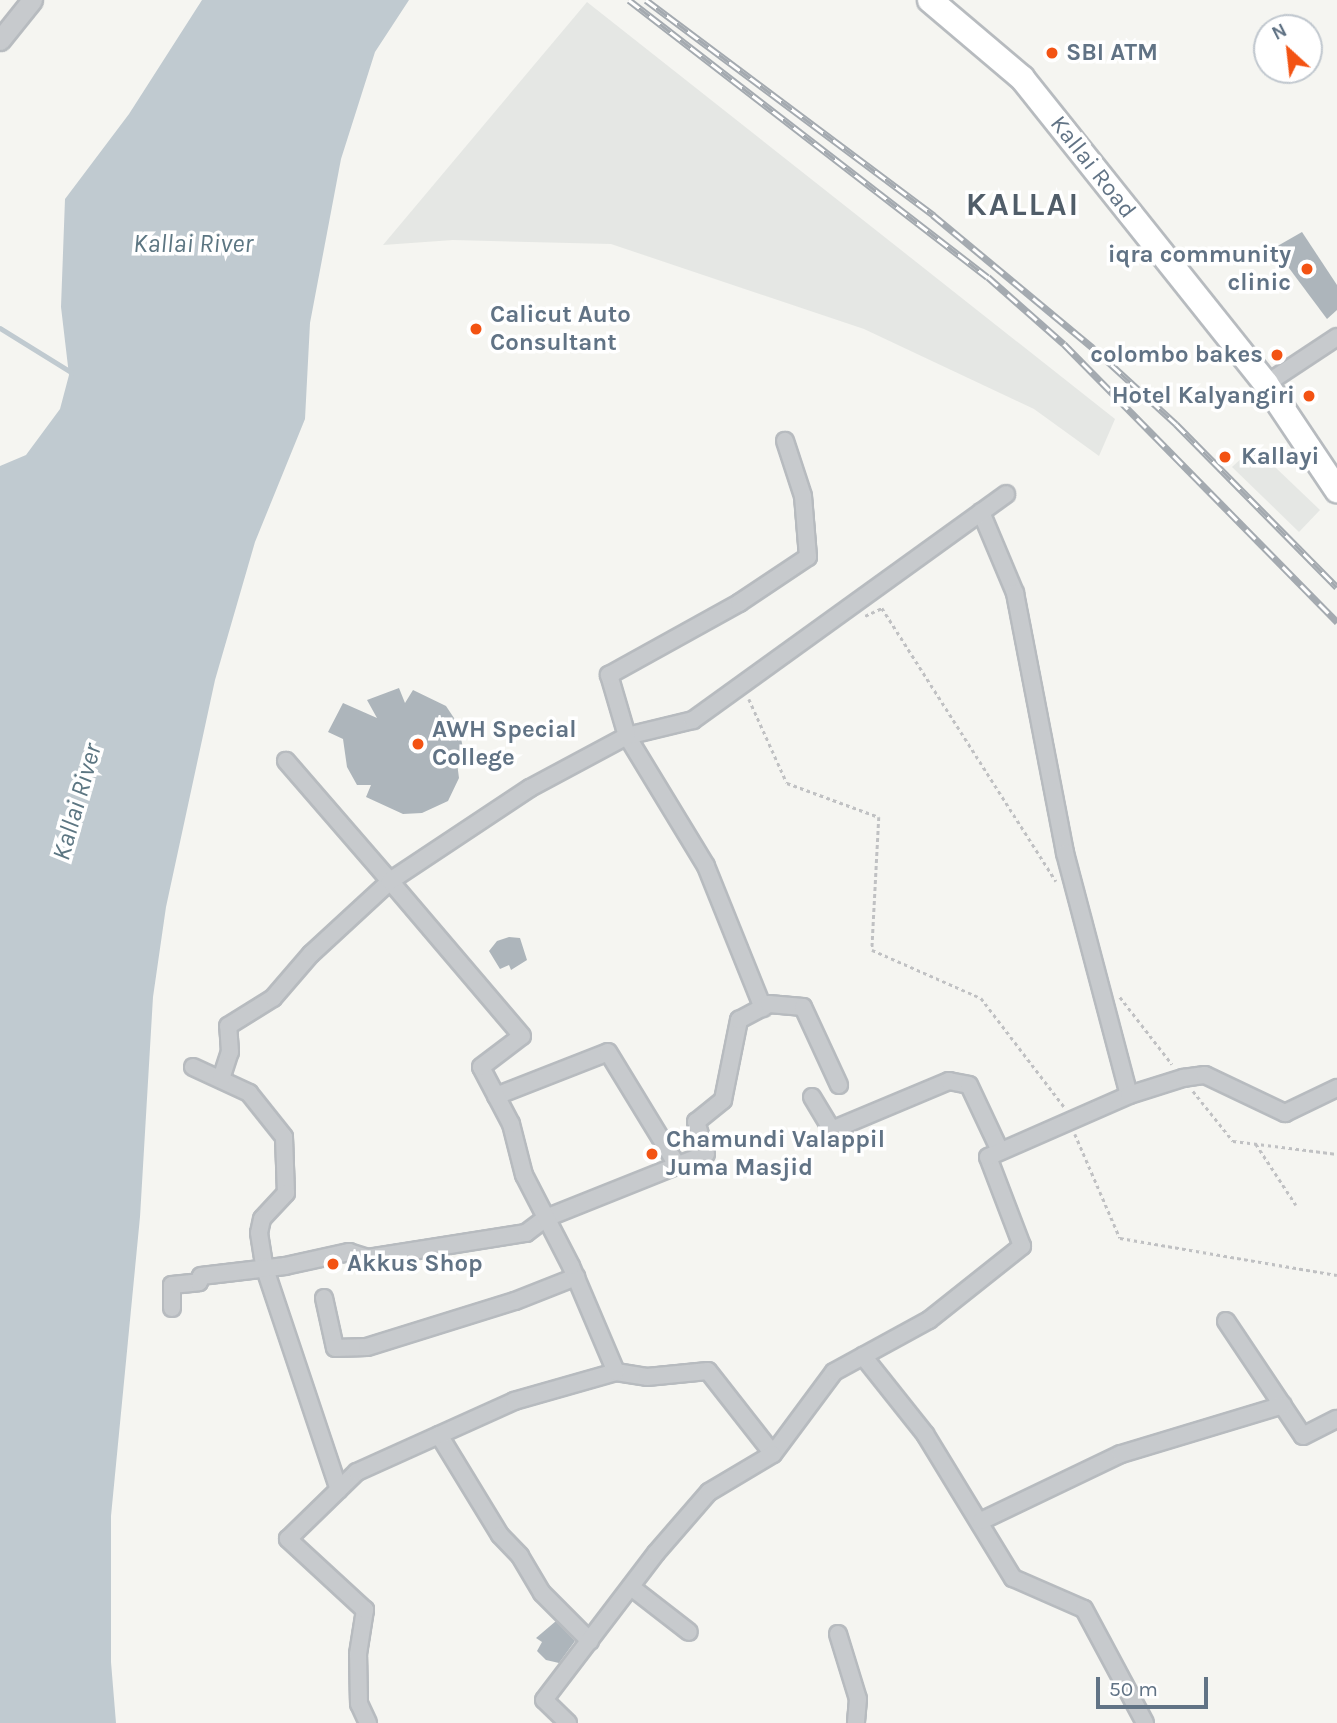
<!DOCTYPE html>
<html>
<head>
<meta charset="utf-8">
<style>
  body { margin:0 }
  #map { position:relative; width:1337px; height:1723px; overflow:hidden; background:#f5f5f1; font-family:Karla,sans-serif }
  div>[style] { position:absolute }
  .built>* { inset:0; background:#e5e7e4 }
  .water>* { inset:0; background:#c0cad0 }
  .stream>* { height:4.5px; margin:-2.25px; padding:0 2.25px; transform-origin:2.25px; border-radius:2.25px; background:#c0cad0 }
  .building>* { inset:0; background:#adb5bb }
  .path>* { height:2.5px; margin-top:-1.25px; transform-origin:0; background:repeating-linear-gradient(90deg,#c0c1c3 0 3.5px,transparent 0 7px) }
  .roads { filter:drop-shadow(2px 0 #b7bbbf) drop-shadow(-2px 0 #b7bbbf) drop-shadow(0 2px #b7bbbf) drop-shadow(0 -2px #b7bbbf) }
  .minor>* { height:16px; margin:-8px; padding:0 8px; transform-origin:8px; border-radius:8px; background:#c7cacd }
  .tertiary>* { height:19px; margin:-9.5px; padding:0 9.5px; transform-origin:9.5px; border-radius:9.5px; background:#c7cacd }
  .primary>* { height:24px; margin:-12px; padding:0 12px; transform-origin:12px; border-radius:12px; background:#fff }
  .rail>* { height:7px; margin-top:-3.5px; transform-origin:0; background:repeating-linear-gradient(90deg,#fff 0 13px,#a4aab0 0 26px); box-sizing:border-box; border-block:2px solid #a4aab0 }
  .dots>* { width:19px; height:19px; translate:-50% -50%; box-sizing:border-box; border:4px solid #fff; border-radius:50% }
  span { translate:-50% -50%; white-space:nowrap; text-align:center; line-height:1.15; -webkit-text-stroke:7px #fff; paint-order:stroke }
  .poi-label { font-size:24px; color:#617385; font-weight:700 }
  .left { translate:0 -50%; text-align:left }
  .right { translate:-100% -50%; text-align:right }
  .street-label { font-size:24px; color:#617385 }
  .water-label { font-size:26px; color:#5c7682; font-style:italic }
  .district-label { font-size:32px; color:#505d69; font-weight:700; letter-spacing:2px }
  .north { position:absolute; left:1253px; top:14px; width:70px; height:70px; box-sizing:border-box; background:#fff; border:2px solid #c0c7ce; border-radius:50%; rotate:333deg; font-size:19px; font-weight:700; line-height:28px; text-align:center; color:#617385 }
  .north::after { content:''; display:block; margin:auto; width:24px; height:32px; background:#f35313; clip-path:polygon(50% 0,100% 100%,50% 72%,0 100%) }
  .scale { position:absolute; left:1096px; top:1677px; width:112px; height:32px; box-sizing:border-box; border:4px solid #617385; border-top:0; padding-left:9px; font-size:21px; line-height:24px; white-space:nowrap; color:#617385; -webkit-text-stroke:5px #fff; paint-order:stroke }
</style>
</head>
<body>
<div id="map">
  <div class="built">
    <div style="clip-path:polygon(587px 2px,1115px 419px,1099px 456px,1034px 409px,864px 329px,611px 244px,453px 240px,383px 245px)"></div>
    <div style="clip-path:polygon(1254px 447px,1320px 510px,1299px 532px,1232px 467px)"></div>
  </div>
  <div class="water">
    <div style="clip-path:polygon(202px 0,409px 0,375px 52px,341px 159px,310px 323px,305px 419px,255px 542px,215px 680px,166px 907px,153px 997px,140px 1217px,111px 1516px,111px 1662px,116px 1723px,0 1723px,0 466px,26px 455px,60px 409px,69px 375px,61px 307px,65px 199px,129px 114px)"></div>
  </div>
  <div class="stream">
    <div style="left:0;top:328px;width:84px;rotate:31.8deg"></div>
  </div>
  <div class="building">
    <div style="clip-path:polygon(1302px 232px,1337px 285px,1337px 310px,1327px 319px,1274px 248px)"></div>
    <div style="clip-path:polygon(399px 688px,405px 703px,413px 690px,446px 706px,458px 724px,463px 748px,456px 755px,459px 778px,448px 801px,422px 813px,403px 814px,366px 797px,371px 785px,357px 785px,347px 767px,343px 739px,328px 732px,343px 703px,377px 718px,367px 700px)"></div>
    <div style="clip-path:polygon(509px 937px,520px 938px,527px 960px,511px 970px,509px 965px,500px 969px,489px 951px,497px 941px)"></div>
    <div style="clip-path:polygon(556px 1621px,575px 1641px,559px 1663px,546px 1660px,537px 1651px,542px 1642px,536px 1638px)"></div>
  </div>
  <div class="path">
    <div style="left:865px;top:616px;width:19px;rotate:-25deg"></div>
    <div style="left:882px;top:608px;width:324px;rotate:57.5deg"></div>
    <div style="left:749px;top:699px;width:92px;rotate:65.7deg"></div>
    <div style="left:787px;top:783px;width:98px;rotate:20.3deg"></div>
    <div style="left:879px;top:817px;width:133px;rotate:93deg"></div>
    <div style="left:872px;top:950px;width:119px;rotate:23.8deg"></div>
    <div style="left:981px;top:998px;width:138px;rotate:52.6deg"></div>
    <div style="left:1120px;top:997px;width:85px;rotate:52.2deg"></div>
    <div style="left:1193px;top:1091px;width:64px;rotate:51.3deg"></div>
    <div style="left:1233px;top:1141px;width:105px;rotate:7.1deg"></div>
    <div style="left:1075px;top:1134px;width:113px;rotate:66.6deg"></div>
    <div style="left:1120px;top:1238px;width:220px;rotate:9.7deg"></div>
    <div style="left:1256px;top:1144px;width:73px;rotate:56.7deg"></div>
  </div>
  <div class="roads">
    <div class="minor">
      <div style="left:1266px;top:384px;width:85px;rotate:-33.5deg"></div>
      <div style="left:981px;top:512px;width:88px;rotate:67.2deg"></div>
      <div style="left:1015px;top:593px;width:265px;rotate:79.1deg"></div>
      <div style="left:1065px;top:853px;width:250px;rotate:75.2deg"></div>
      <div style="left:763px;top:1008px;width:153px;rotate:-111.9deg"></div>
      <div style="left:706px;top:866px;width:152px;rotate:-121.3deg"></div>
      <div style="left:627px;top:736px;width:68px;rotate:-13.6deg"></div>
      <div style="left:693px;top:720px;width:386px;rotate:-35.8deg"></div>
      <div style="left:193px;top:1067px;width:62px;rotate:24.9deg"></div>
      <div style="left:249px;top:1093px;width:56px;rotate:51.5deg"></div>
      <div style="left:284px;top:1137px;width:56px;rotate:88deg"></div>
      <div style="left:286px;top:1193px;width:35px;rotate:133deg"></div>
      <div style="left:262px;top:1219px;width:14px;rotate:102deg"></div>
      <div style="left:259px;top:1233px;width:33px;rotate:81deg"></div>
      <div style="left:264px;top:1266px;width:236px;rotate:71.5deg"></div>
      <div style="left:221px;top:1079px;width:28px;rotate:-72deg"></div>
      <div style="left:230px;top:1052px;width:26px;rotate:-94deg"></div>
      <div style="left:228px;top:1026px;width:53px;rotate:-31.9deg"></div>
      <div style="left:273px;top:998px;width:58px;rotate:-49.2deg"></div>
      <div style="left:311px;top:954px;width:108px;rotate:-42.7deg"></div>
      <div style="left:390px;top:881px;width:159px;rotate:-130.9deg"></div>
      <div style="left:496px;top:1096px;width:120px;rotate:-21.4deg"></div>
      <div style="left:608px;top:1052px;width:132px;rotate:58.6deg"></div>
      <div style="left:812px;top:1097px;width:39px;rotate:59deg"></div>
      <div style="left:832px;top:1130px;width:127px;rotate:-22.7deg"></div>
      <div style="left:949px;top:1081px;width:20px;rotate:11deg"></div>
      <div style="left:969px;top:1085px;width:73px;rotate:64.8deg"></div>
      <div style="left:324px;top:1298px;width:51px;rotate:77.6deg"></div>
      <div style="left:335px;top:1348px;width:32px;rotate:-2deg"></div>
      <div style="left:367px;top:1347px;width:155px;rotate:-17.3deg"></div>
      <div style="left:515px;top:1301px;width:66px;rotate:-21.5deg"></div>
      <div style="left:172px;top:1308px;width:23px;rotate:-90deg"></div>
      <div style="left:172px;top:1285px;width:27px;rotate:-6deg"></div>
      <div style="left:199px;top:1282px;width:6px;rotate:-72deg"></div>
      <div style="left:201px;top:1276px;width:85px;rotate:-6.8deg"></div>
      <div style="left:285px;top:1266px;width:66px;rotate:-12.3deg"></div>
      <div style="left:349px;top:1252px;width:20px;rotate:18deg"></div>
      <div style="left:368px;top:1258px;width:160px;rotate:-9deg"></div>
      <div style="left:526px;top:1233px;width:25px;rotate:-37deg"></div>
      <div style="left:546px;top:1218px;width:172px;rotate:-21.8deg"></div>
      <div style="left:706px;top:1154px;width:34px;rotate:-107deg"></div>
      <div style="left:696px;top:1122px;width:35px;rotate:-39deg"></div>
      <div style="left:723px;top:1100px;width:82px;rotate:-78.7deg"></div>
      <div style="left:739px;top:1020px;width:34px;rotate:-28deg"></div>
      <div style="left:769px;top:1004px;width:34px;rotate:5deg"></div>
      <div style="left:803px;top:1007px;width:86px;rotate:65.2deg"></div>
      <div style="left:1226px;top:1321px;width:138px;rotate:56.2deg"></div>
      <div style="left:1303px;top:1436px;width:38px;rotate:-27deg"></div>
      <div style="left:863px;top:1356px;width:100px;rotate:51.5deg"></div>
      <div style="left:925px;top:1434px;width:169px;rotate:58.6deg"></div>
      <div style="left:1013px;top:1578px;width:77px;rotate:23.6deg"></div>
      <div style="left:1084px;top:1609px;width:129px;rotate:61.8deg"></div>
      <div style="left:616px;top:1372px;width:31px;rotate:9deg"></div>
      <div style="left:647px;top:1377px;width:61px;rotate:-5.6deg"></div>
      <div style="left:708px;top:1371px;width:105px;rotate:51.9deg"></div>
      <div style="left:773px;top:1454px;width:102px;rotate:-53.4deg"></div>
      <div style="left:834px;top:1372px;width:108px;rotate:-28.7deg"></div>
      <div style="left:929px;top:1320px;width:119px;rotate:-38.5deg"></div>
      <div style="left:1022px;top:1246px;width:95px;rotate:-110.9deg"></div>
      <div style="left:988px;top:1157px;width:154px;rotate:-23.7deg"></div>
      <div style="left:1129px;top:1095px;width:57px;rotate:-17.5deg"></div>
      <div style="left:1183px;top:1078px;width:22px;rotate:-8deg"></div>
      <div style="left:1205px;top:1075px;width:89px;rotate:25.4deg"></div>
      <div style="left:1285px;top:1113px;width:58px;rotate:-25.7deg"></div>
      <div style="left:439px;top:1435px;width:117px;rotate:58.6deg"></div>
      <div style="left:500px;top:1535px;width:29px;rotate:46deg"></div>
      <div style="left:520px;top:1556px;width:43px;rotate:59.3deg"></div>
      <div style="left:542px;top:1593px;width:68px;rotate:45deg"></div>
      <div style="left:981px;top:1521px;width:155px;rotate:-25.6deg"></div>
      <div style="left:1121px;top:1454px;width:169px;rotate:-16.8deg"></div>
      <div style="left:631px;top:1587px;width:73px;rotate:37.8deg"></div>
      <div style="left:838px;top:1634px;width:68px;rotate:72.9deg"></div>
      <div style="left:858px;top:1699px;width:24px;rotate:95deg"></div>
      <div style="left:368px;top:1723px;width:21px;rotate:-115deg"></div>
      <div style="left:359px;top:1704px;width:50px;rotate:-91.1deg"></div>
      <div style="left:358px;top:1654px;width:45px;rotate:-81deg"></div>
      <div style="left:365px;top:1610px;width:105px;rotate:-137.3deg"></div>
      <div style="left:288px;top:1539px;width:96px;rotate:-44.2deg"></div>
      <div style="left:357px;top:1472px;width:172px;rotate:-24.3deg"></div>
      <div style="left:514px;top:1401px;width:106px;rotate:-15.9deg"></div>
      <div style="left:616px;top:1372px;width:115px;rotate:-113deg"></div>
      <div style="left:571px;top:1266px;width:102px;rotate:-117.3deg"></div>
      <div style="left:524px;top:1175px;width:53px;rotate:-104.3deg"></div>
      <div style="left:511px;top:1124px;width:64px;rotate:-117.8deg"></div>
      <div style="left:481px;top:1067px;width:51px;rotate:-37.1deg"></div>
      <div style="left:522px;top:1036px;width:204px;rotate:-130.4deg"></div>
      <div style="left:390px;top:881px;width:168px;rotate:-33.6deg"></div>
      <div style="left:530px;top:788px;width:110px;rotate:-28.2deg"></div>
      <div style="left:627px;top:736px;width:64px;rotate:-106.4deg"></div>
      <div style="left:609px;top:675px;width:149px;rotate:-29deg"></div>
      <div style="left:739px;top:603px;width:83px;rotate:-33.7deg"></div>
      <div style="left:808px;top:557px;width:61px;rotate:-94.7deg"></div>
      <div style="left:803px;top:496px;width:58px;rotate:-108.1deg"></div>
      <div style="left:568px;top:1723px;width:33px;rotate:-136deg"></div>
      <div style="left:544px;top:1700px;width:185px;rotate:-52.7deg"></div>
      <div style="left:656px;top:1553px;width:81px;rotate:-49deg"></div>
      <div style="left:709px;top:1492px;width:74px;rotate:-30.7deg"></div>
    </div>
    <div class="tertiary">
      <div style="left:0;top:40px;width:51px;rotate:-51.3deg"></div>
    </div>
    <div class="primary">
      <div style="left:930px;top:0;width:121px;rotate:40.3deg"></div>
      <div style="left:1022px;top:78px;width:391px;rotate:51.4deg"></div>
      <div style="left:1266px;top:384px;width:128px;rotate:56.2deg"></div>
    </div>
  </div>
  <div class="rail">
    <div style="left:629px;top:0;width:453px;rotate:37.7deg"></div>
    <div style="left:988px;top:277px;width:101px;rotate:41.4deg"></div>
    <div style="left:1064px;top:344px;width:390px;rotate:45.5deg"></div>
    <div style="left:646px;top:0;width:359px;rotate:36.8deg"></div>
    <div style="left:933px;top:215px;width:207px;rotate:39.7deg"></div>
    <div style="left:1092px;top:347px;width:114px;rotate:42.5deg"></div>
    <div style="left:1176px;top:424px;width:229px;rotate:45.4deg"></div>
  </div>
  <div class="dots">
    <div style="left:1052px;top:53px;background:#f35313"></div>
    <div style="left:1307px;top:269px;background:#f35313"></div>
    <div style="left:476px;top:329px;background:#f35313"></div>
    <div style="left:1277px;top:355px;background:#f35313"></div>
    <div style="left:1309px;top:396px;background:#f35313"></div>
    <div style="left:1225px;top:457px;background:#f35313"></div>
    <div style="left:418px;top:744px;background:#f35313"></div>
    <div style="left:652px;top:1154px;background:#f35313"></div>
    <div style="left:333px;top:1264px;background:#f35313"></div>
  </div>
  <div class="poi-label">
    <span class="left" style="left:1066px;top:53px">SBI ATM</span>
    <span class="right" style="left:1291px;top:269px">iqra community<br>clinic</span>
    <span class="left" style="left:490px;top:329px">Calicut Auto<br>Consultant</span>
    <span class="right" style="left:1263px;top:355px">colombo bakes</span>
    <span class="right" style="left:1295px;top:396px">Hotel Kalyangiri</span>
    <span class="left" style="left:1241px;top:457px">Kallayi</span>
    <span class="left" style="left:432px;top:744px">AWH Special<br>College</span>
    <span class="left" style="left:666px;top:1154px">Chamundi Valappil<br>Juma Masjid</span>
    <span class="left" style="left:347px;top:1264px">Akkus Shop</span>
  </div>
  <div class="street-label">
    <span style="left:1093px;top:167px;rotate:52deg">Kallai Road</span>
  </div>
  <div class="water-label">
    <span style="left:193px;top:244px">Kallai River</span>
    <span style="left:77px;top:802px;rotate:-74deg">Kallai River</span>
  </div>
  <div class="district-label">
    <span style="left:1023px;top:205px">KALLAI</span>
  </div>
  <div class="north">N</div>
  <div class="scale">50 m</div>
</div>
</body>
</html>
